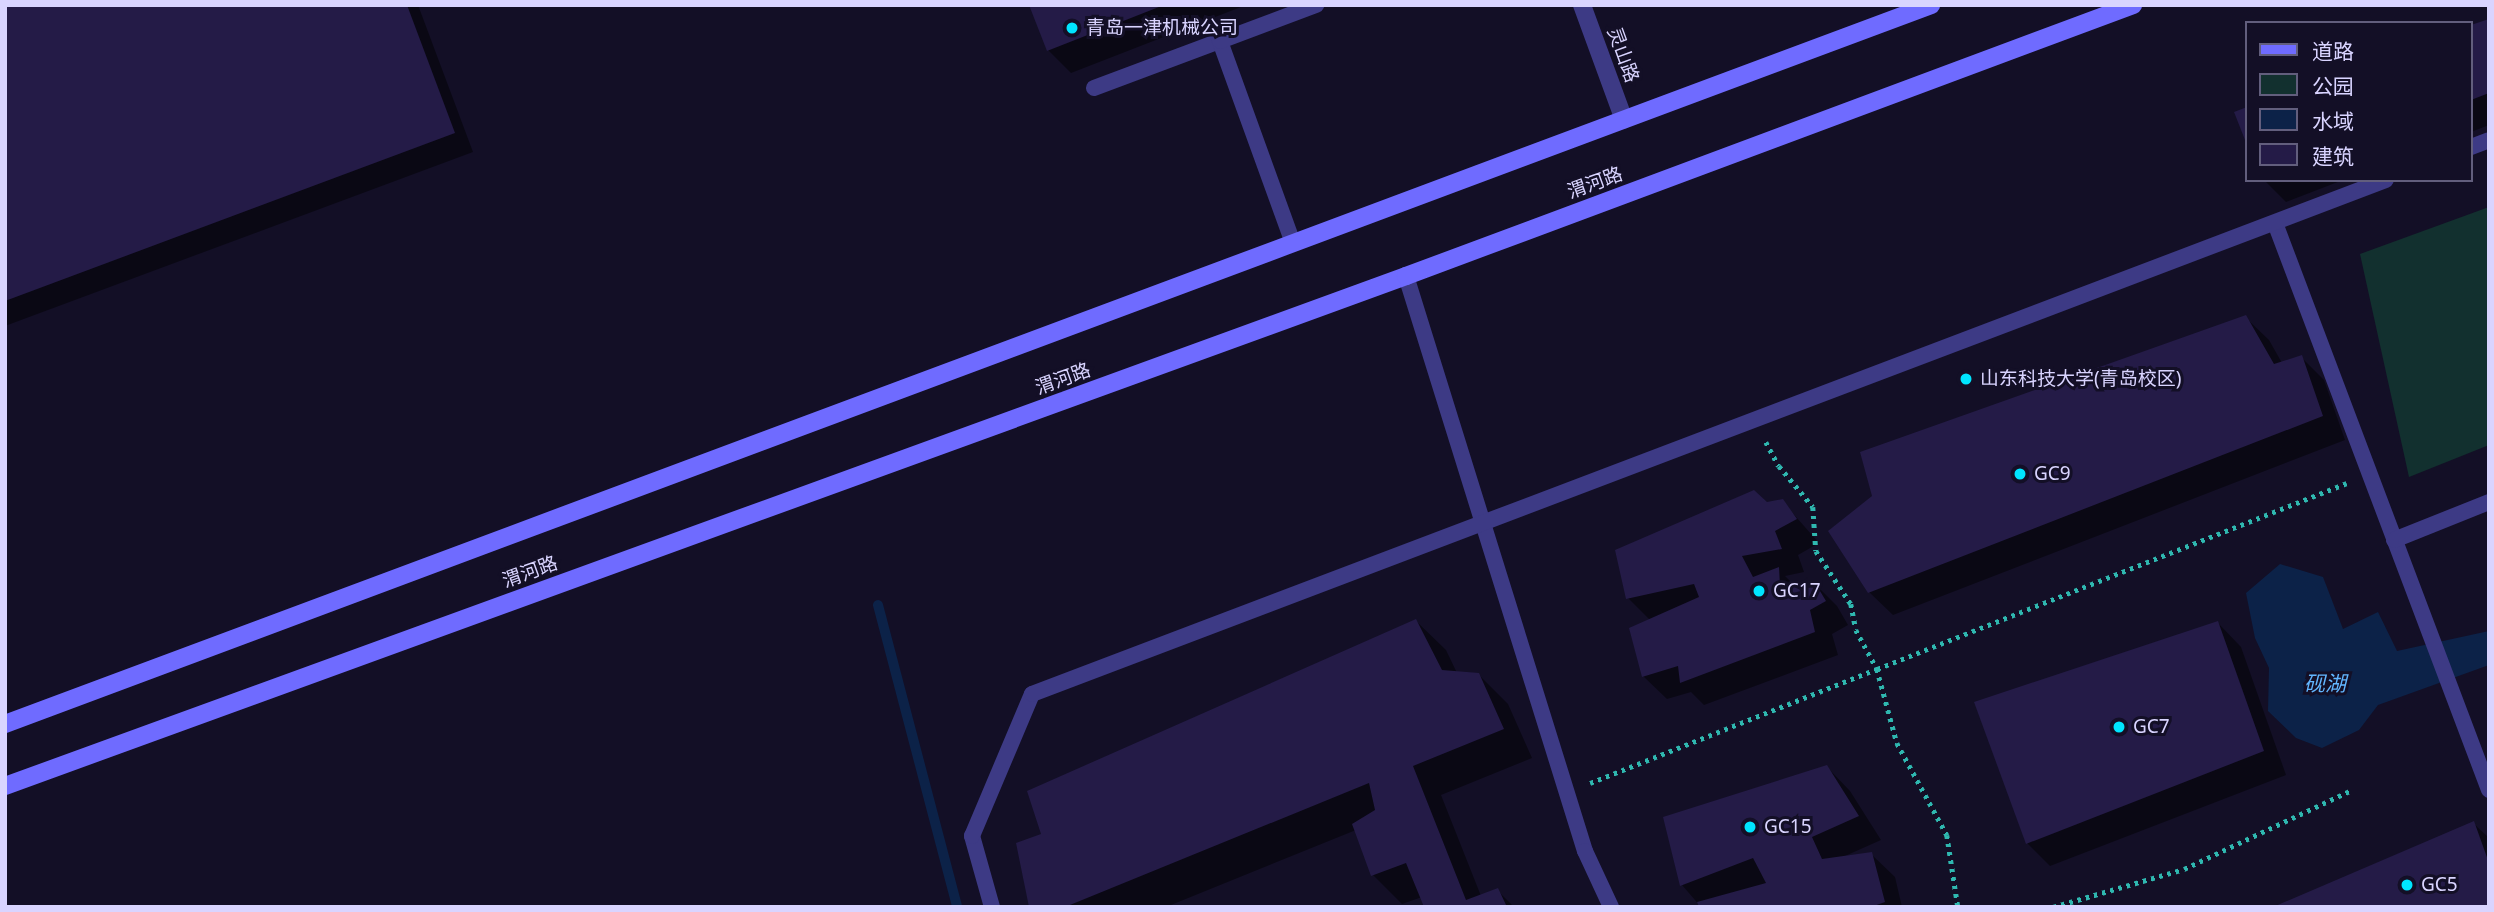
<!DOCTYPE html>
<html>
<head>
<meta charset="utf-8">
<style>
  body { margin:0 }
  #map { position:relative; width:2494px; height:912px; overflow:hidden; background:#130f26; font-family:"Noto Sans","Noto Sans SC",sans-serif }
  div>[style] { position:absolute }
  .green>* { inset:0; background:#12302f }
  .water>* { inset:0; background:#0c2248 }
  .shadow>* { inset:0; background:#0007 }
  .stream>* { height:10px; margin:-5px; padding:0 5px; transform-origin:5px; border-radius:5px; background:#0c2248 }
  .building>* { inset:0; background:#241b47 }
  .path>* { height:4.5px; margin-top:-2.25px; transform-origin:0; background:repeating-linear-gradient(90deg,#2fb8b0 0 3.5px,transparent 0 8.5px) }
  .service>* { height:16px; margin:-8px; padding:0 8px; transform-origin:8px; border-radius:8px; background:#3d3a85 }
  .minor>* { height:18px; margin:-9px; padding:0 9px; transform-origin:9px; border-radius:9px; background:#3d3a85 }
  .secondary>* { height:18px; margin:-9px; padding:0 9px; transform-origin:9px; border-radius:9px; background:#6f6bff }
  .dots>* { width:19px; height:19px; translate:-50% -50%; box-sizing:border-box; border:4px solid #130f26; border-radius:50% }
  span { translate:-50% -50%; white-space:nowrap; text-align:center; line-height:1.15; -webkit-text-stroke:6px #130f26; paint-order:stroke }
  .poi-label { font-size:19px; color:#d9d4ff }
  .left { translate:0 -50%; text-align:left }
  .street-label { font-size:19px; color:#d9d4ff }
  .water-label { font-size:21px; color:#62b6ff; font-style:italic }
  .frame { position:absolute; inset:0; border:7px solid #d9d4ff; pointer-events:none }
  .legend { position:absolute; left:2245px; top:21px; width:228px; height:161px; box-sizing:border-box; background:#130f26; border:2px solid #625e7d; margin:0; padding:9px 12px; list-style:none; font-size:21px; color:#d9d4ff }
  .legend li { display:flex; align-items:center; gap:14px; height:35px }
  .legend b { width:35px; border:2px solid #625e7d }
</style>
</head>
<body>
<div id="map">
  <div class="green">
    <div style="clip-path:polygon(2489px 207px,2489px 445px,2409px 477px,2360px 254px)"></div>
  </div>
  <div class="water">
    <div style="clip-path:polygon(2280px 564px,2323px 577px,2343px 629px,2378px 612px,2397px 651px,2489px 631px,2489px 665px,2378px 705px,2359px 730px,2322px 748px,2296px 738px,2268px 711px,2269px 668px,2255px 638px,2246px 593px)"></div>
  </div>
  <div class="shadow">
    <div style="clip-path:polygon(5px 5px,418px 5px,473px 152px,5px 326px)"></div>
    <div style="clip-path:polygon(1031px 5px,1246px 5px,1071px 73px,1048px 50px)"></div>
    <div style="clip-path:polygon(2489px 21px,2489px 125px,2471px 132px,2471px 27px)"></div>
    <div style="clip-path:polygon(2264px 180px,2343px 180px,2286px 202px)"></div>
    <div style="clip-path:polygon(2245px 317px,2269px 340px,2282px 363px,2301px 357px,2324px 380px,2345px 440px,1893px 615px,1869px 592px,1874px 496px)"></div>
    <div style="clip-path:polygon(1782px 501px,1819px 543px,1798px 555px,1804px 572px,1785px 576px,1795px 586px,1814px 583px,1837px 606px,1848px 625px,1832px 634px,1838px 655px,1704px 705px,1691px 692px,1667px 699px,1643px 676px,1651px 621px,1628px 598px,1767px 504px)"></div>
    <div style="clip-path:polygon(1416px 621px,1446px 650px,1457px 673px,1478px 674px,1508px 704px,1532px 758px,1441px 795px,1481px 896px,1497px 890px,1514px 907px,1426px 907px,1422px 897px,1402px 904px,1373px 875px,1356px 830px,1166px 907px,1031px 907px,1044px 836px)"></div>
    <div style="clip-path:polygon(2218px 623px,2241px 647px,2286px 775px,2050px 866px,2027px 843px)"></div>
    <div style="clip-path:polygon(1827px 767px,1850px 791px,1881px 840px,1845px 856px,1871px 854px,1895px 877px,1902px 907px,1701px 907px,1682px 885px)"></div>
    <div style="clip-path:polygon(2473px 823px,2489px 838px,2489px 907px)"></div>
  </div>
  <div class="stream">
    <div style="left:878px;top:605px;width:312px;rotate:75.3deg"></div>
  </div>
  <div class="building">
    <div style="clip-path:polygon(5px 5px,407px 5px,455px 133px,5px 301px)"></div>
    <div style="clip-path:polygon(1029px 5px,1164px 5px,1047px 51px)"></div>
    <div style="clip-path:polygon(2489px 19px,2489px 93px,2471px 100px,2471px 25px)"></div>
    <div style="clip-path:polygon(2247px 107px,2247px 145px,2234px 112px)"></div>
    <div style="clip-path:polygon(2246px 315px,2274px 364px,2302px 355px,2323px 416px,1868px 593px,1828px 531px,1872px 496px,1860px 452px)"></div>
    <div style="clip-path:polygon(1754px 490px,1767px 502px,1783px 499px,1797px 519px,1775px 531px,1782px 549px,1742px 556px,1753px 577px,1779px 567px,1780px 586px,1814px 581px,1826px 601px,1810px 610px,1815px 632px,1680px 683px,1678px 666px,1642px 677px,1629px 628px,1699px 597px,1694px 584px,1626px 599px,1615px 550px)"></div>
    <div style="clip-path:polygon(1416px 619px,1442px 670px,1479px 673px,1504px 729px,1413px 766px,1466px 900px,1498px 888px,1507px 907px,1424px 907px,1406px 863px,1371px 876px,1352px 824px,1375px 810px,1369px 783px,1065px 907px,1029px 907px,1016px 843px,1041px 834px,1027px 791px)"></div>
    <div style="clip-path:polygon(2218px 621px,2264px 751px,2026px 844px,1974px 702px)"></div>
    <div style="clip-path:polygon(1827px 765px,1859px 816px,1812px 837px,1822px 859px,1872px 852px,1885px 902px,1871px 907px,1699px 907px,1697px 902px,1766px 883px,1753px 858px,1680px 886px,1663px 817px)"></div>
    <div style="clip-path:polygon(2474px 821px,2489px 863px,2489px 907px,2273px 907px)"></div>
  </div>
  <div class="path">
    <div style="left:1766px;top:442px;width:27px;rotate:62deg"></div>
    <div style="left:1779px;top:466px;width:53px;rotate:50.3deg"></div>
    <div style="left:1813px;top:507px;width:44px;rotate:86.1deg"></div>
    <div style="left:1816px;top:551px;width:64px;rotate:56.6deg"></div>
    <div style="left:1851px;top:604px;width:26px;rotate:79deg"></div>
    <div style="left:1856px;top:630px;width:44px;rotate:61.7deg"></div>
    <div style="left:1877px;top:669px;width:505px;rotate:-21.59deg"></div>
    <div style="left:1590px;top:783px;width:309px;rotate:-21.7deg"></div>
    <div style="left:1877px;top:669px;width:77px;rotate:74.9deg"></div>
    <div style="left:1897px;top:743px;width:105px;rotate:61.5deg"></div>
    <div style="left:1947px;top:835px;width:73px;rotate:81.3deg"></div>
    <div style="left:2053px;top:907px;width:136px;rotate:-16.2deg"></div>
    <div style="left:2184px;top:869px;width:183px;rotate:-25.2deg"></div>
  </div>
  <div class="service">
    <div style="left:1094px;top:88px;width:134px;rotate:-20.5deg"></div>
    <div style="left:2471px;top:147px;width:19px;rotate:-21deg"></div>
    <div style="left:2275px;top:223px;width:606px;rotate:69.32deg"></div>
    <div style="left:1293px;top:243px;width:215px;rotate:-109.9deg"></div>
    <div style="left:1220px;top:41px;width:103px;rotate:-20.6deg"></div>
    <div style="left:1406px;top:276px;width:602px;rotate:72.71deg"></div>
    <div style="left:1585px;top:851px;width:62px;rotate:65.1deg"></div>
    <div style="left:2394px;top:540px;width:102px;rotate:-21.8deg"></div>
    <div style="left:992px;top:907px;width:74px;rotate:-105.7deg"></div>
    <div style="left:972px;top:836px;width:154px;rotate:-67.1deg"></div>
    <div style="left:1032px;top:694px;width:1448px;rotate:-20.79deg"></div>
  </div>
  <div class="minor">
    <div style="left:1582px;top:5px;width:122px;rotate:69.9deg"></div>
  </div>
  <div class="secondary">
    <div style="left:5px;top:724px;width:2056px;rotate:-20.47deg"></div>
    <div style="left:5px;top:786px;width:1491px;rotate:-20deg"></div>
    <div style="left:1406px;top:276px;width:776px;rotate:-20.44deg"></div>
  </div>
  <div class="dots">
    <div style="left:1072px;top:28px;background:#00e5ff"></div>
    <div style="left:1966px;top:379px;background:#00e5ff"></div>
    <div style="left:2020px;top:474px;background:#00e5ff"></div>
    <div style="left:1759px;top:591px;background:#00e5ff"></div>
    <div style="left:2119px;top:727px;background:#00e5ff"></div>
    <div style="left:1750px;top:827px;background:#00e5ff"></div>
    <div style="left:2407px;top:885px;background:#00e5ff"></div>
  </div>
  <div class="poi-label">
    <span class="left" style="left:1086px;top:28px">青岛一津机械公司</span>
    <span class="left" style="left:1980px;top:379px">山东科技大学(青岛校区)</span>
    <span class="left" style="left:2034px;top:474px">GC9</span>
    <span class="left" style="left:1773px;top:591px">GC17</span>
    <span class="left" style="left:2133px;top:727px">GC7</span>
    <span class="left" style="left:1764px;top:827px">GC15</span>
    <span class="left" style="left:2421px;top:885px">GC5</span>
  </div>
  <div class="street-label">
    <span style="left:1623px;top:55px;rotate:70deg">灵山路</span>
    <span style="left:1595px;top:183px;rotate:-20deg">渭河路</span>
    <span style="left:1063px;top:379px;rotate:-20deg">渭河路</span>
    <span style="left:530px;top:572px;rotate:-20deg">渭河路</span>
  </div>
  <div class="water-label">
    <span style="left:2325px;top:683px">砚湖</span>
  </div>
  <div class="frame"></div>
  <ul class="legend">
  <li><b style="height:9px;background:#6f6bff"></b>道路</li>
  <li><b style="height:19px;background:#12302f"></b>公园</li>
  <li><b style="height:19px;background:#0c2248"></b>水域</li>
  <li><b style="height:19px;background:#241b47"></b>建筑</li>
  </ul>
</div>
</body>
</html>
